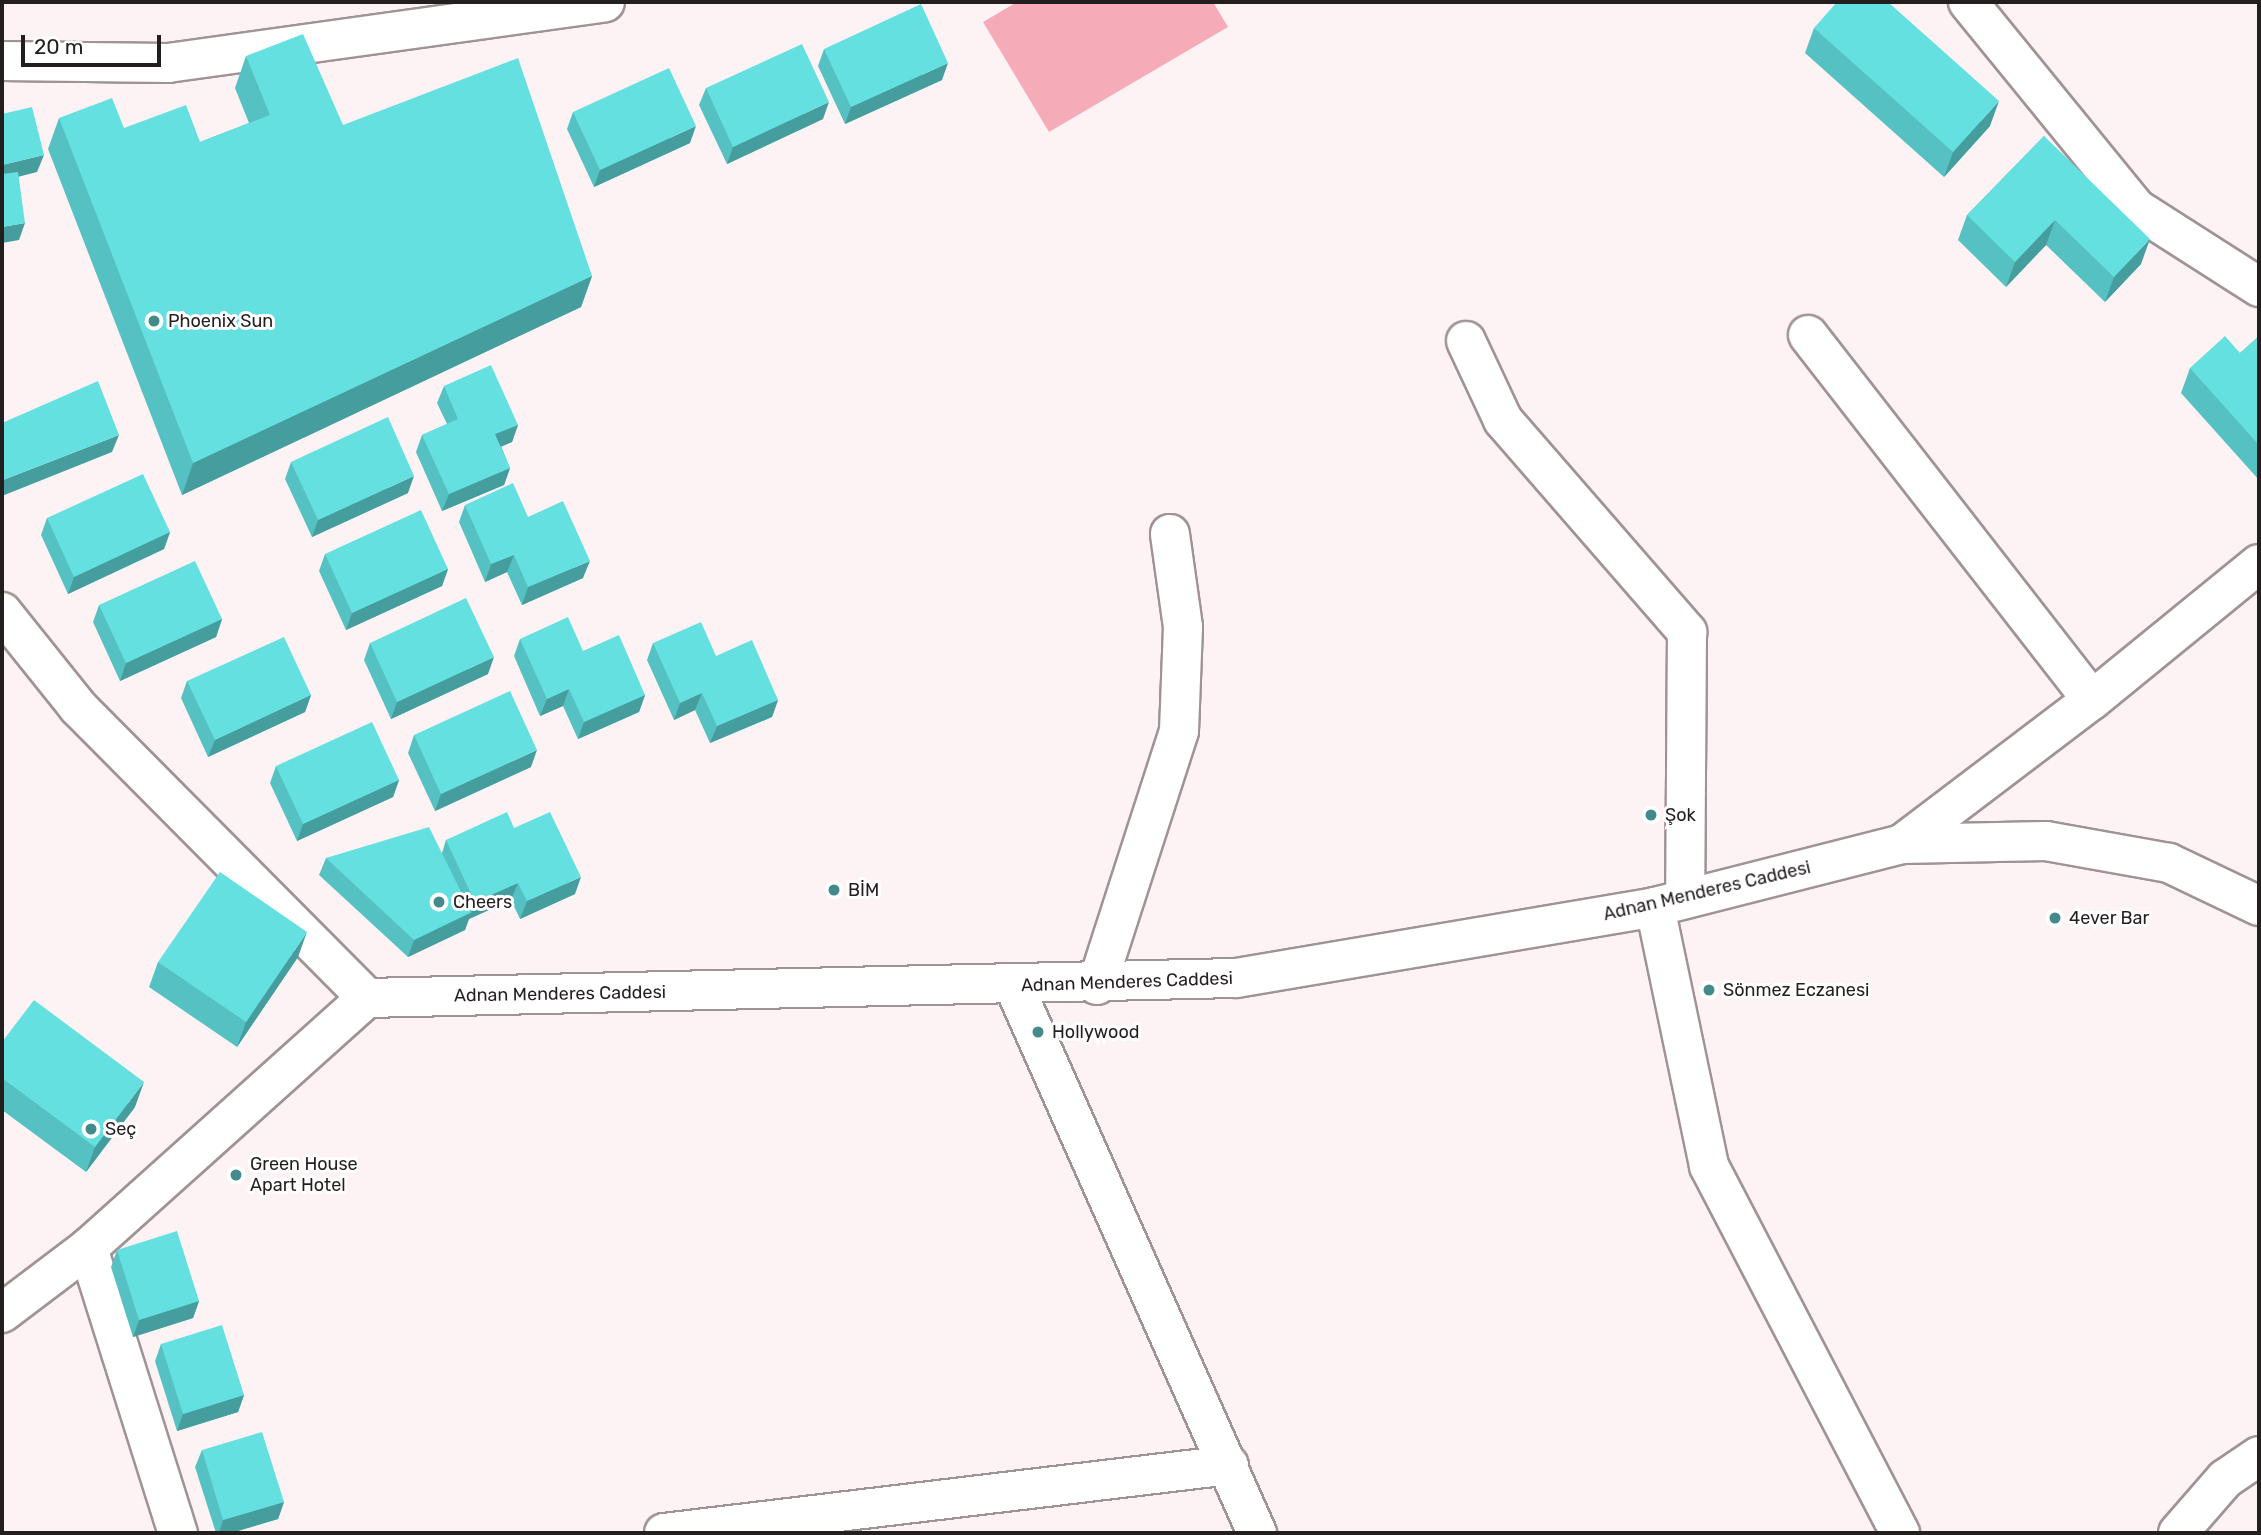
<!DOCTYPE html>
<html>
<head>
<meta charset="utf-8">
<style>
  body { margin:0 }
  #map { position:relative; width:2261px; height:1535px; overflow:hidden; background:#fef3f4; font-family:Rubik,sans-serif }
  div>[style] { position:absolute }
  .green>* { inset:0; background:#f5acb8 }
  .roads { filter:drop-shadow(2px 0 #a09395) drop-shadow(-2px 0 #a09395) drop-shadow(0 2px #a09395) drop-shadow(0 -2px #a09395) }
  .minor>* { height:38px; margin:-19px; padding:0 19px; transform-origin:19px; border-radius:19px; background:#fff }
  .tertiary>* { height:38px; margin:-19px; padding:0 19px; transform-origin:19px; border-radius:19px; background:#fff }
  .wall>* { inset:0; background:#56c1c2 }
  .shaded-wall>* { inset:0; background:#469d9e }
  .building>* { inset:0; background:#64e0e1 }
  .dots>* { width:19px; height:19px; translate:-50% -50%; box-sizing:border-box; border:4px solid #fff; border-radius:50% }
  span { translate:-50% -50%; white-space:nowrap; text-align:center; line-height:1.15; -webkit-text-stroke:6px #fff; paint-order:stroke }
  .poi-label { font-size:18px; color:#241f1f }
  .left { translate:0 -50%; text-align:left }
  .street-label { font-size:18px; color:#241f1f }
  .frame { position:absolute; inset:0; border:4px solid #241f1f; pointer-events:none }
  .scale { position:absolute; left:21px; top:35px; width:140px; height:32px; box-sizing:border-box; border:4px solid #241f1f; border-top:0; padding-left:9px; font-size:21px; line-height:24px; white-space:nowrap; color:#241f1f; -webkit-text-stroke:5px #fff; paint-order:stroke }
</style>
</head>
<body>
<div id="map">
  <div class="green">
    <div style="clip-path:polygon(1017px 2px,1213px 2px,1228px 27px,1049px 132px,983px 22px)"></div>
  </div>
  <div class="roads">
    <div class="minor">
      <div style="left:1808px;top:335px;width:462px;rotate:52.1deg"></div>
      <div style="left:1466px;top:341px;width:87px;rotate:64.9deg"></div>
      <div style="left:1503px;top:420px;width:281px;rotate:49deg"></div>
      <div style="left:1687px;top:632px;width:267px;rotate:90.4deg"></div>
      <div style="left:2px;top:612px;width:122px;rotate:51.3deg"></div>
      <div style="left:78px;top:707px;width:410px;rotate:45.2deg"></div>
      <div style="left:1655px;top:907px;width:265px;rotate:78.2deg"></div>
      <div style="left:1709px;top:1166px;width:414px;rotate:62.5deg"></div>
      <div style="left:1097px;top:985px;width:267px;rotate:-72.1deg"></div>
      <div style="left:1179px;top:731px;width:104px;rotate:-87.8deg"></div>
      <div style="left:1183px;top:627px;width:94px;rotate:-98deg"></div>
      <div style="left:1014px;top:986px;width:599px;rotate:66.05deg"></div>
      <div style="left:88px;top:1248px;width:299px;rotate:72.5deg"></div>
      <div style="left:664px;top:1533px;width:569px;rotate:-6.86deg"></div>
      <div style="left:2178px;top:1533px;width:72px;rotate:-49deg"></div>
      <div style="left:2225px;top:1479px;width:41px;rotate:-34.1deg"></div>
    </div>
    <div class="tertiary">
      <div style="left:1968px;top:2px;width:267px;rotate:50.8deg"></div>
      <div style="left:2137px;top:209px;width:145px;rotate:32.6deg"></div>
      <div style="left:2px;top:61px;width:166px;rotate:0.7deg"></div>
      <div style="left:168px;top:63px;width:441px;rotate:-7.9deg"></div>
      <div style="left:1902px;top:844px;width:144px;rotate:-1.2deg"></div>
      <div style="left:2046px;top:841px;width:125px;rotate:10.1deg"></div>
      <div style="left:2169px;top:863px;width:100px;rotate:25.5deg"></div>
      <div style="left:2px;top:1313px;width:108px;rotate:-37.1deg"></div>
      <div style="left:88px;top:1248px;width:375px;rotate:-41.9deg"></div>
      <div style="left:367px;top:998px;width:869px;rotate:-1.32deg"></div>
      <div style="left:1236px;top:978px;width:425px;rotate:-9.6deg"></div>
      <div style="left:1655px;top:907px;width:255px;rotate:-14.3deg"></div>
      <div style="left:1902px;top:844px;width:238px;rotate:-37.2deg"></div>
      <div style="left:2092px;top:700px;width:215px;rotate:-39.2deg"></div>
    </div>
  </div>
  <div class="wall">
    <div style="clip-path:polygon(1814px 28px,1990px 126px,1944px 177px,1805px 53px)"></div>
    <div style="clip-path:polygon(824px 49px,942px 80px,845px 124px,818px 66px)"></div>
    <div style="clip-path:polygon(246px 56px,343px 125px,592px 276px,581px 307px,182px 495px,48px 149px,59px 118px,200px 142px,249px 123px,235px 88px)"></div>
    <div style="clip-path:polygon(706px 88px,823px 119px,727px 164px,699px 105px)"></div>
    <div style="clip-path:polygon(573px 112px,690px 143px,594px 187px,567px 129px)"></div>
    <div style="clip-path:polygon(2044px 136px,2141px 264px,2105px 302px,2046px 245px,2006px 287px,1958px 240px,1967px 215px)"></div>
    <div style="clip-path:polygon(2259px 336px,2259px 480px,2181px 393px,2190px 368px,2240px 353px)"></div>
    <div style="clip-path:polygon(444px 386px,518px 425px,512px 442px,501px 446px,510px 468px,504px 485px,442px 511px,416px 452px,422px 435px,447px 424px,437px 403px)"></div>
    <div style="clip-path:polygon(291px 462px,408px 493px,312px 537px,285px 479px)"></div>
    <div style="clip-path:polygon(465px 505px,528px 517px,583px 578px,522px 605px,507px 572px,485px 582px,459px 522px)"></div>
    <div style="clip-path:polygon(47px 518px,170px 532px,164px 549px,68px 594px,41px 535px)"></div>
    <div style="clip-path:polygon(325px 554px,448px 569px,442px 586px,346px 630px,319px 571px)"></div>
    <div style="clip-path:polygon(99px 605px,222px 619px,216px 637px,120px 681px,93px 622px)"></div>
    <div style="clip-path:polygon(520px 639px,583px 651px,645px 695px,639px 712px,578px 739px,563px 706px,540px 716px,514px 656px)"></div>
    <div style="clip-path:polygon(370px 643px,488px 674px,391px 719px,364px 660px)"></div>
    <div style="clip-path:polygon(653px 643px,716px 656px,778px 700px,772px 717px,710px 743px,695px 710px,674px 720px,647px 660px)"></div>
    <div style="clip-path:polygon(187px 681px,311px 695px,305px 712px,208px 757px,181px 698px)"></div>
    <div style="clip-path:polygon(414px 735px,531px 767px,435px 811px,408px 753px)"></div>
    <div style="clip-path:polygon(276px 766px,399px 780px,393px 797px,297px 841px,270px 783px)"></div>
    <div style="clip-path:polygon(514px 828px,575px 894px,520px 919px,511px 900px,469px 919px,465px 930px,408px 957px,319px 875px,326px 858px,442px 853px,446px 840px)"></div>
    <div style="clip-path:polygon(298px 957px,237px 1047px,149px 987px,158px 962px)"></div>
    <div style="clip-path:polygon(2px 1042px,135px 1107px,86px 1172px,2px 1110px)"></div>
    <div style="clip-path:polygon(117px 1250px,199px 1301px,193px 1318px,133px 1337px,111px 1267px)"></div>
    <div style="clip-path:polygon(161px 1344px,244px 1395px,238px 1412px,177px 1431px,155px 1361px)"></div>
    <div style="clip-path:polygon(202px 1450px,284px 1502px,278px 1519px,231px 1533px,216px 1533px,195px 1467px)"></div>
  </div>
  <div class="shaded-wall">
    <div style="clip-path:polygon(948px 63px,942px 80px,845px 124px,851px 107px)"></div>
    <div style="clip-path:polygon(1999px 101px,1990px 126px,1944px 177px,1953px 152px)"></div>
    <div style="clip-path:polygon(829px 102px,823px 119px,727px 164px,733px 147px)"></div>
    <div style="clip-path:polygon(696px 126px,690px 143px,594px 187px,600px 170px)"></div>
    <div style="clip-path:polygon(44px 155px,37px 172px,2px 181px,2px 165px)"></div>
    <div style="clip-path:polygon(2055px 220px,2046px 245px,2006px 287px,2015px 262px)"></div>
    <div style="clip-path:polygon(25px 223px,19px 240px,2px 243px,2px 227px)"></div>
    <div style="clip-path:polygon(2150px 239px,2141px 264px,2105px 302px,2114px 277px)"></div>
    <div style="clip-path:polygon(592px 276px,581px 307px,182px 495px,193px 463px)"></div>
    <div style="clip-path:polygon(518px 425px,512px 442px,489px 452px,495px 434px)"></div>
    <div style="clip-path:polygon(119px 435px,112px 452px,2px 496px,2px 484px,3px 480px)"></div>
    <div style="clip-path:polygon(510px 468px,504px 485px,442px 511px,449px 494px)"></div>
    <div style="clip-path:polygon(414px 476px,408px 493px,312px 537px,318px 520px)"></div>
    <div style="clip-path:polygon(170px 532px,164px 549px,68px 594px,74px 577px)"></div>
    <div style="clip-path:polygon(514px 555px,507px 572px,485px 582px,491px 564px)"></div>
    <div style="clip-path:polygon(590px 561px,583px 578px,522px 605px,528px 587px)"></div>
    <div style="clip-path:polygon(448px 569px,442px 586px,346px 630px,352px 613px)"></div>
    <div style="clip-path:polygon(222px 619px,216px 637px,120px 681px,126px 663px)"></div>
    <div style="clip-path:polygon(494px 657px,488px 674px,391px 719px,397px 702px)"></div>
    <div style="clip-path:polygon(569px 689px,563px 706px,540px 716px,547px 699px)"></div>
    <div style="clip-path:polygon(702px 693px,695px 710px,674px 720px,680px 703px)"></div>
    <div style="clip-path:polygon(311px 695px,305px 712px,208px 757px,215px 740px)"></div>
    <div style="clip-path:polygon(645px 695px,639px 712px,578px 739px,584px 722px)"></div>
    <div style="clip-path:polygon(778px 700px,772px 717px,710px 743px,717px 726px)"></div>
    <div style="clip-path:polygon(537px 750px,531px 767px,435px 811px,441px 794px)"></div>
    <div style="clip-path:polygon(399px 780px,393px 797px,297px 841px,303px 824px)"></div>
    <div style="clip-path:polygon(581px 877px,575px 894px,520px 919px,527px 901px)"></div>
    <div style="clip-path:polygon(518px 883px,511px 900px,469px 919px,465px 930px,408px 957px,414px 940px,471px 913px,475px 902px)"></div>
    <div style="clip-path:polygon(307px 932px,298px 957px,237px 1047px,246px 1022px)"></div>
    <div style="clip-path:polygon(144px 1082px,135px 1107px,86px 1172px,95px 1147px)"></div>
    <div style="clip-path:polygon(199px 1301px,193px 1318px,133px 1337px,139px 1320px)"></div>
    <div style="clip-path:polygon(244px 1395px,238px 1412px,177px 1431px,183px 1414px)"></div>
    <div style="clip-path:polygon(284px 1502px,278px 1519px,231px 1533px,219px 1533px,223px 1520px)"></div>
  </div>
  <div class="building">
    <div style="clip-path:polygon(1837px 2px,1888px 2px,1999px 101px,1953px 152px,1814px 28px)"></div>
    <div style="clip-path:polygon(921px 4px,948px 63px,851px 107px,824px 49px)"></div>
    <div style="clip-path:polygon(303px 34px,343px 125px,518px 58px,592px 276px,193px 463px,59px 118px,112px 98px,124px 128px,186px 105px,200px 142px,270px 115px,246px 56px)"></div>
    <div style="clip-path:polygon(802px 44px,829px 102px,733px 147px,706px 88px)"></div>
    <div style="clip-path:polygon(669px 68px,696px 126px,600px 170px,573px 112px)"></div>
    <div style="clip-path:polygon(32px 107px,44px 155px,2px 165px,2px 114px)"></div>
    <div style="clip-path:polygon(2044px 136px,2150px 239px,2114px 277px,2055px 220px,2015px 262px,1967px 215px)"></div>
    <div style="clip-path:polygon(18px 172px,25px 223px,2px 227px,2px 174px)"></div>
    <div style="clip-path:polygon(2225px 336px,2240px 353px,2259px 336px,2259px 445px,2190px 368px)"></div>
    <div style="clip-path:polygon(491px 365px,518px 425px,495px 434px,510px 468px,449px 494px,422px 435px,458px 419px,444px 386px)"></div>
    <div style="clip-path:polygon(98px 381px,119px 435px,3px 480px,2px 478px,2px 423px)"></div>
    <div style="clip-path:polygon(388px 417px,414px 476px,318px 520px,291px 462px)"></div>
    <div style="clip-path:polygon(143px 474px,170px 532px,74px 577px,47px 518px)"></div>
    <div style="clip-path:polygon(513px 483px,528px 517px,563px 501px,590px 561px,528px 587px,514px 555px,491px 564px,465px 505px)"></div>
    <div style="clip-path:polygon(421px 510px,448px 569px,352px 613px,325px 554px)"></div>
    <div style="clip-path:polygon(195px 561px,222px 619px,126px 663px,99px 605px)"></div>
    <div style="clip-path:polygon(466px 598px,494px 657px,397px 702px,370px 643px)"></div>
    <div style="clip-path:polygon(568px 617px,583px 651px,619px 635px,645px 695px,584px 722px,569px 689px,547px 699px,520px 639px)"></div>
    <div style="clip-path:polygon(701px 622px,716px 656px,752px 640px,778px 700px,717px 726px,702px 693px,680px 703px,653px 643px)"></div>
    <div style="clip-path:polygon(284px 637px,311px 695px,215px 740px,187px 681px)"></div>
    <div style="clip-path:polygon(510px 691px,537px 750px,441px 794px,414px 735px)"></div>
    <div style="clip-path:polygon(372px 722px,399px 780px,303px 824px,276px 766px)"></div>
    <div style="clip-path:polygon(507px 812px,514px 828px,550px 812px,581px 877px,527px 901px,518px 883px,475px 902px,446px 840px)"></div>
    <div style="clip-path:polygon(429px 827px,471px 912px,414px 940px,326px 858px)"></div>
    <div style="clip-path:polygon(220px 872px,307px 932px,246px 1022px,158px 962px)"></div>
    <div style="clip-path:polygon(34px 1000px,144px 1082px,95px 1147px,2px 1078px,2px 1042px)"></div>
    <div style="clip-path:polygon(177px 1231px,199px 1301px,139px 1320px,117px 1250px)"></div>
    <div style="clip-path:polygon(222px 1325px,244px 1395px,183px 1414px,161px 1344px)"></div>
    <div style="clip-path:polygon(262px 1432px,284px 1502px,223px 1520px,202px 1450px)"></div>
  </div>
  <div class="dots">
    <div style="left:154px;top:321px;background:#438b8b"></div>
    <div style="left:1651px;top:815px;background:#438b8b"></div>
    <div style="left:834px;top:890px;background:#438b8b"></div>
    <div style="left:439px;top:902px;background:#438b8b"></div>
    <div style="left:2055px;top:918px;background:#438b8b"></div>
    <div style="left:1709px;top:990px;background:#438b8b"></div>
    <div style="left:1038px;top:1032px;background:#438b8b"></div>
    <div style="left:91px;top:1129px;background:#438b8b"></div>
    <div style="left:236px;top:1175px;background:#438b8b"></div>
  </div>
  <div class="poi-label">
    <span class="left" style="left:168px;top:321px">Phoenix Sun</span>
    <span class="left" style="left:1665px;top:815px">Şok</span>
    <span class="left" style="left:848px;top:890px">BİM</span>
    <span class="left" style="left:453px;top:902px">Cheers</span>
    <span class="left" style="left:2069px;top:918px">4ever Bar</span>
    <span class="left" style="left:1723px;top:990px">Sönmez Eczanesi</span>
    <span class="left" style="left:1052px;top:1032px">Hollywood</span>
    <span class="left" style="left:105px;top:1129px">Seç</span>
    <span class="left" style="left:250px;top:1175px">Green House<br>Apart Hotel</span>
  </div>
  <div class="street-label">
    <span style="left:1707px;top:891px;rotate:-13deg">Adnan Menderes Caddesi</span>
    <span style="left:1127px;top:982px;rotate:-2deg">Adnan Menderes Caddesi</span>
    <span style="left:560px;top:994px;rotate:-1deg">Adnan Menderes Caddesi</span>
  </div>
  <div class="frame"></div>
  <div class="scale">20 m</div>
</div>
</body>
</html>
